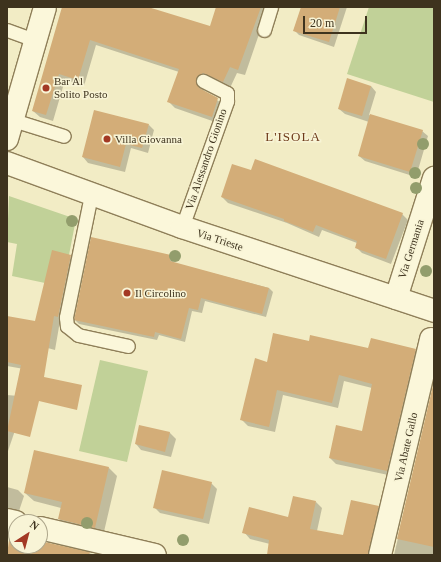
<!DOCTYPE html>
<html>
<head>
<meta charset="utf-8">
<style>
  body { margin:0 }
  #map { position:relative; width:441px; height:562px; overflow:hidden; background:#f2ecc5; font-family:"Times New Roman",serif }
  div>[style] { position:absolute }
  .green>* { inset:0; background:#c1d198 }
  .shadow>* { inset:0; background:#0003 }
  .building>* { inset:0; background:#d3ad78 }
  .roads { filter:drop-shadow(1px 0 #8f7f59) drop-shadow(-1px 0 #8f7f59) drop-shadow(0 1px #8f7f59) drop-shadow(0 -1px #8f7f59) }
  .service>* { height:13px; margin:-6.5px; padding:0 6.5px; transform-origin:6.5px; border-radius:6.5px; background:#fbf7da }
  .minor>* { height:22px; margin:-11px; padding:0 11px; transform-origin:11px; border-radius:11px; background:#fbf7da }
  .tertiary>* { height:22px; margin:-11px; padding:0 11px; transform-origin:11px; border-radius:11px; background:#fbf7da }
  .trees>* { width:12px; height:12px; margin:-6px; border-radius:50%; background:#929d6c }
  .dots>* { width:11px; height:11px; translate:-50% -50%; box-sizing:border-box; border:2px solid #f8f4d6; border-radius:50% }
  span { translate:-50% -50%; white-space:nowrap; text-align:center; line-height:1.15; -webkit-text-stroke:3px #f8f4d6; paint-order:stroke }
  .poi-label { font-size:11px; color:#3e331e }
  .left { translate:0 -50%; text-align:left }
  .street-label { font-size:11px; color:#3e331e }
  .quarter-label { font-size:13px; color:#6e3a1a; letter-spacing:1px }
  .frame { position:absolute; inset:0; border:8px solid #3e331e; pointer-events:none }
  .north { position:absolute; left:8px; top:514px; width:40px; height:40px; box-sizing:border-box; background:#f8f4d6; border:1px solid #aea78c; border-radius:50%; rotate:36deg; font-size:11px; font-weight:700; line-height:16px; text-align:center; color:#3e331e }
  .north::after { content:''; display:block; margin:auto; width:14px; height:18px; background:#a33924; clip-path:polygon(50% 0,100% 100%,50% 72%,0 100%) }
  .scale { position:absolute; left:303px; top:16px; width:64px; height:18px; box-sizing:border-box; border:2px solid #3e331e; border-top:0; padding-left:5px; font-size:12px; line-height:14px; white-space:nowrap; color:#3e331e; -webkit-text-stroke:3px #f8f4d6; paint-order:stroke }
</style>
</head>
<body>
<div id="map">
  <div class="green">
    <div style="clip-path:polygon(369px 7px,434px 7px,434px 102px,347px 74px)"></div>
    <div style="clip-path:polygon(9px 196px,76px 219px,69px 255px,45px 283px,12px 276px,17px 244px,7px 242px)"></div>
    <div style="clip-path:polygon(100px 360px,148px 371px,127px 462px,79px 451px)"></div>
  </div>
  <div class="shadow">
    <div style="clip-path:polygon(65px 7px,145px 7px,211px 28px,217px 7px,263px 7px,267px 11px,245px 75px,237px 73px,230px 88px,201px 84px,204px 91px,224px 105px,218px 123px,175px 108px,168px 101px,179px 72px,96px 45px,84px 86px,65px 80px,53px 121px,40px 117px,33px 111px)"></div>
    <div style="clip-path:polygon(302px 7px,347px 7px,334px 47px,299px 35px,294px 30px)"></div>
    <div style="clip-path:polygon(371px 86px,376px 92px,369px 115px,422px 131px,428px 136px,416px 177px,365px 161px,359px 156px,369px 122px,345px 114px,339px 109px)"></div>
    <div style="clip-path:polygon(149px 125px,154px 130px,148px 153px,131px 148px,125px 172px,88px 163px,83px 157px)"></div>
    <div style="clip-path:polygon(222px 197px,402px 214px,408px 220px,391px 264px,362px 253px,356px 247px,357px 243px,322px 230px,319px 237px,287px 223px,228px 203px)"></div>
    <div style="clip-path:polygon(70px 256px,76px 262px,64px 322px,60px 321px,55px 350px,44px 347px,35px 371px,7px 366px,7px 317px,36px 322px)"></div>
    <div style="clip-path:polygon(171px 256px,174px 260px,173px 263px,269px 288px,273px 292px,266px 317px,205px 301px,202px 313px,192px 311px,185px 342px,159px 335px,157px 340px,79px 324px,75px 320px)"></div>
    <div style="clip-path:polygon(309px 342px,369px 350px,415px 350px,421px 356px,393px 476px,336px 464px,330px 458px,363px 432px,372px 388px,344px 381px,338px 408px,283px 395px,275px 432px,248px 426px,242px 420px,268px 363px)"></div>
    <div style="clip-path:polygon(7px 395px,19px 396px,25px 401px,7px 454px)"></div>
    <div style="clip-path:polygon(140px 426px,170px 433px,176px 439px,171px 457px,141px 450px,136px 444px)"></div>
    <div style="clip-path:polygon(109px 468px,117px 476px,103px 536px,67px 527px,59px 519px,61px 508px,34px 501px,25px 493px)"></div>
    <div style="clip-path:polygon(211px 483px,217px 489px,209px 524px,160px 513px,154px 507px)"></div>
    <div style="clip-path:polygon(7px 487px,18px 490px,24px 496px,18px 514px,7px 515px)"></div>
    <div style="clip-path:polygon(316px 502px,322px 508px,317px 531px,344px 536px,378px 507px,385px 514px,375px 555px,268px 555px,270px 544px,250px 539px,244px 532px,289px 518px)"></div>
    <div style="clip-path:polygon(404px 513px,434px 521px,434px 555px,394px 555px)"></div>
    <div style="clip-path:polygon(11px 535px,16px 536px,16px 546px,40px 546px,40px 542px,96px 555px,8px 555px)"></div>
  </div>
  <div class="building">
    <div style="clip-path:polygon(62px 7px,148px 7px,210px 26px,216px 7px,261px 7px,238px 70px,230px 67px,223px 82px,203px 73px,196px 78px,199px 88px,218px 98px,212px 117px,167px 102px,179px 69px,90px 40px,78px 80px,59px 74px,46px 115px,32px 111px)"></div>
    <div style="clip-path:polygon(301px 7px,340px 7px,329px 42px,293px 31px)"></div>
    <div style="clip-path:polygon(347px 78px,371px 86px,362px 116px,338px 109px)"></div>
    <div style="clip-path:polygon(94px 110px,149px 124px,142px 148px,126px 144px,120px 167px,82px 157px)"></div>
    <div style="clip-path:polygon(370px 114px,423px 130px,410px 172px,358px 156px)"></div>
    <div style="clip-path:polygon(255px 159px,403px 213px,386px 259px,355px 248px,357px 241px,316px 225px,313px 232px,284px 221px,284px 219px,221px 197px,232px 164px,251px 170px)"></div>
    <div style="clip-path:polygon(91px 237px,171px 255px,170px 261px,269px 288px,262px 314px,201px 298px,198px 310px,189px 308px,181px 339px,155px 332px,154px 337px,74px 320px)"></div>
    <div style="clip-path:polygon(52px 250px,71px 255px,58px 317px,54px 316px,44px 377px,82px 385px,77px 410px,39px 401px,30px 437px,7px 431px,21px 365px,7px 362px,7px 316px,35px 321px)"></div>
    <div style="clip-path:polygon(273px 333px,309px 341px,310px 335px,368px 348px,371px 338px,416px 349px,387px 471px,329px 458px,336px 425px,362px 431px,372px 384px,339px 375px,332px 403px,277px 390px,269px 427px,240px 420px,255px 358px,267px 362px)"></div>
    <div style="clip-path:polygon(434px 381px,434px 547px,397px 539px)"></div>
    <div style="clip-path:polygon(139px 425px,170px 432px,165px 452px,135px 444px)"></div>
    <div style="clip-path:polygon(34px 450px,109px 467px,95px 528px,58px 519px,62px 502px,24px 493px)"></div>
    <div style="clip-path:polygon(162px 470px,212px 482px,203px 519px,153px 508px)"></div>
    <div style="clip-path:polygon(293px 496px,316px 501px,310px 529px,343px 535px,351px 500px,379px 506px,368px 555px,267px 555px,269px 540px,242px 533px,249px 507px,288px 517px)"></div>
    <div style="clip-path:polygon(10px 533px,16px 534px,16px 546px,40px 546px,40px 541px,90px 552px,89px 555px,7px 555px)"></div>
  </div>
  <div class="roads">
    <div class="service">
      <div style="left:7px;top:30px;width:30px;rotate:20deg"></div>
      <div style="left:264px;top:30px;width:24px;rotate:-73deg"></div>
      <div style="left:13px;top:120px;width:53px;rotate:17.4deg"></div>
      <div style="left:91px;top:195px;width:125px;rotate:101.6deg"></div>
      <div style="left:66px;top:317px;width:9px;rotate:84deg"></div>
      <div style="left:67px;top:326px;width:14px;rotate:39deg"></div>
      <div style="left:78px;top:335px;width:51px;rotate:12.4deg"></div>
      <div style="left:182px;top:227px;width:134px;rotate:-70.3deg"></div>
      <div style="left:227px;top:101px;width:8px;rotate:-90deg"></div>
      <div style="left:227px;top:93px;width:27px;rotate:-153deg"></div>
    </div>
    <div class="minor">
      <div style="left:7px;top:139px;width:137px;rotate:-73.9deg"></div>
      <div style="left:396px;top:298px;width:126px;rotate:-72.4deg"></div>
      <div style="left:7px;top:520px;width:9px;rotate:13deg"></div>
      <div style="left:40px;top:528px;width:118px;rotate:13.2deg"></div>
      <div style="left:380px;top:555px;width:222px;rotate:-76.7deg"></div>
    </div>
    <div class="tertiary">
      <div style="left:7px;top:163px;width:186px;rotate:20.1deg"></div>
      <div style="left:182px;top:227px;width:266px;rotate:18.4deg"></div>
    </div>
  </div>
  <div class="trees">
    <div style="left:423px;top:144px"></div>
    <div style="left:415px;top:173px"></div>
    <div style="left:416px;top:188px"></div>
    <div style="left:72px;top:221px"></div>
    <div style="left:175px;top:256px"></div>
    <div style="left:426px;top:271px"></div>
    <div style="left:87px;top:523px"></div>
    <div style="left:183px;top:540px"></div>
  </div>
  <div class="dots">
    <div style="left:46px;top:88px;background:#a33924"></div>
    <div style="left:107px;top:139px;background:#a33924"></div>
    <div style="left:127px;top:293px;background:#a33924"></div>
  </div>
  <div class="poi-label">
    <span class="left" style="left:54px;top:88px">Bar Al<br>Solito Posto</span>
    <span class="left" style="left:115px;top:139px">Villa Giovanna</span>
    <span class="left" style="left:135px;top:293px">Il Circolino</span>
  </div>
  <div class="street-label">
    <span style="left:206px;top:159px;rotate:-71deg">Via Alessandro Gionino</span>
    <span style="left:220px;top:240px;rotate:18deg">Via Trieste</span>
    <span style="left:411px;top:249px;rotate:-72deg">Via Germania</span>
    <span style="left:406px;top:447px;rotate:-77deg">Via Abate Gallo</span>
  </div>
  <div class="quarter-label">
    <span style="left:293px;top:137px">L'ISOLA</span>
  </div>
  <div class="frame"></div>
  <div class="north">N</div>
  <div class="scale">20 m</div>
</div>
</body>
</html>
